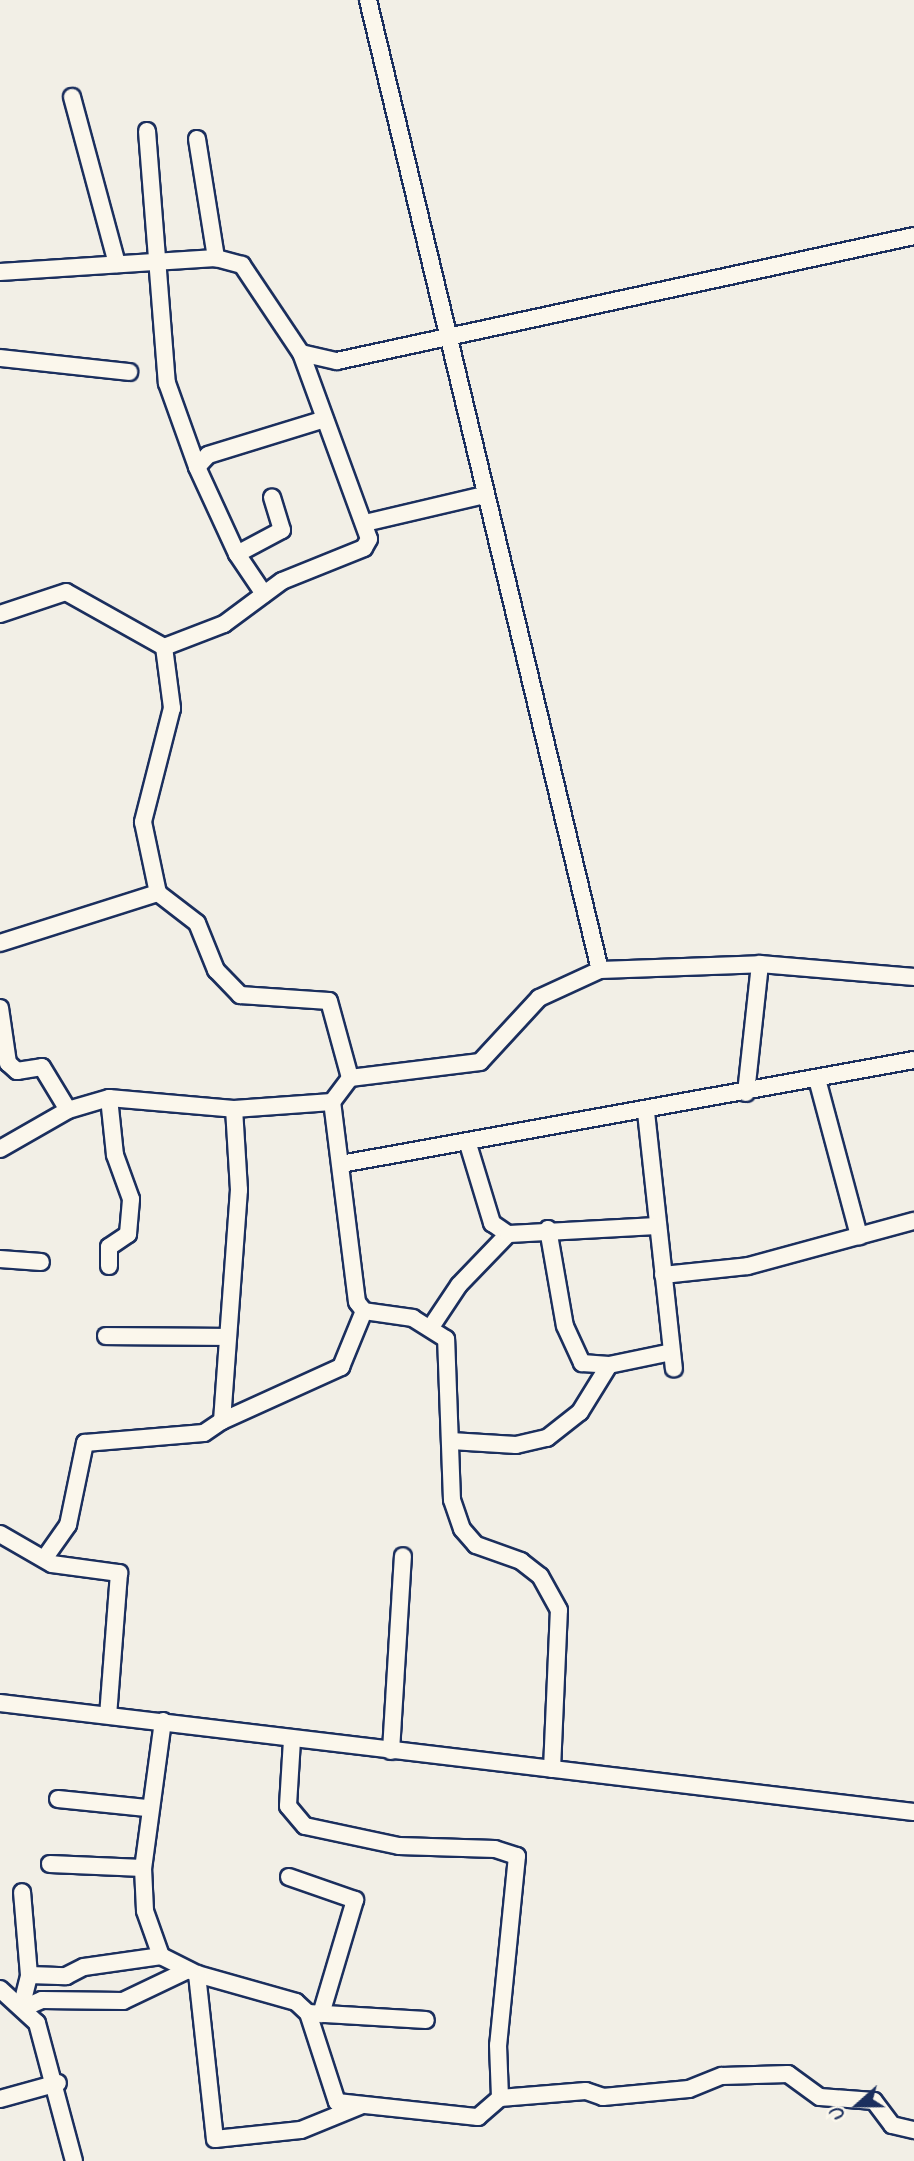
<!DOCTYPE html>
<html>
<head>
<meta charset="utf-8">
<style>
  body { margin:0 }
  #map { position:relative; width:914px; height:2161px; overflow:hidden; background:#f2efe6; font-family:Mynerve,sans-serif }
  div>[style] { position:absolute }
  .roads { filter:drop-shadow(2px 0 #1b2f5e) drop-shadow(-2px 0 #1b2f5e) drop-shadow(0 2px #1b2f5e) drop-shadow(0 -2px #1b2f5e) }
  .minor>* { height:16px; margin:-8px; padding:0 8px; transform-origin:8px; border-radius:8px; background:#fbf7ec }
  span { translate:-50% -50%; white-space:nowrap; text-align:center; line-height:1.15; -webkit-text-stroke:5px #fbf7ec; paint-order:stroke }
  .north { position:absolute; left:823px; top:2070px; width:70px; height:70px; -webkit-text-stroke:5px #fbf7ec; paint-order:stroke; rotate:249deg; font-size:19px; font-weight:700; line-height:28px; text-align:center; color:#1b2f5e }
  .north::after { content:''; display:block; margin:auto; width:24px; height:32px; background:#1b2f5e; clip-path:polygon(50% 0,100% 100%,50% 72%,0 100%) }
</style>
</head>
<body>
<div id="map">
  <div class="roads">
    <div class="minor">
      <div style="left:368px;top:0;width:997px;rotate:76.55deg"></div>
      <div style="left:72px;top:97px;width:173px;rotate:74.9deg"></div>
      <div style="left:147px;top:131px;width:253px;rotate:85.5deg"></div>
      <div style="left:167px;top:383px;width:89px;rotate:70.3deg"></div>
      <div style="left:197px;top:139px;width:121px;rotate:80.9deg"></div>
      <div style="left:0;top:272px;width:216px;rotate:-3.7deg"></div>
      <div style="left:216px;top:258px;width:27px;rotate:15deg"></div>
      <div style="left:242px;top:265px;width:106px;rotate:56.2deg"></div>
      <div style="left:301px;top:353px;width:198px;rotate:69.9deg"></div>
      <div style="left:369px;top:539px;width:10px;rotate:119deg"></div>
      <div style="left:364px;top:548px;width:88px;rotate:158.1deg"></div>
      <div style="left:282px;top:581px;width:72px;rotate:143.4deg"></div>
      <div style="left:224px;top:624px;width:64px;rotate:159deg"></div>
      <div style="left:164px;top:647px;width:112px;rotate:-150.7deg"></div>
      <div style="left:66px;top:592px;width:70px;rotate:161.6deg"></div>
      <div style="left:301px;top:353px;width:37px;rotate:13deg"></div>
      <div style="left:337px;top:361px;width:590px;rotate:-12.22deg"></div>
      <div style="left:0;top:358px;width:130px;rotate:6.2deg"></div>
      <div style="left:365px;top:523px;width:122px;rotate:-13.2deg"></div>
      <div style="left:237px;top:554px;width:51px;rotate:-28.1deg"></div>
      <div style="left:282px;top:530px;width:34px;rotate:-107deg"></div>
      <div style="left:264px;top:594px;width:48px;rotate:-124deg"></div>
      <div style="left:237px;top:554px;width:96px;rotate:-114.7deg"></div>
      <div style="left:197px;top:467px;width:16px;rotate:-47deg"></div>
      <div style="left:208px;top:455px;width:122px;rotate:-17.1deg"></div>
      <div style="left:164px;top:647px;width:62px;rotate:82.5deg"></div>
      <div style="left:172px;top:708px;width:118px;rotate:104.3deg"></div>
      <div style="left:143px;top:822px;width:73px;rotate:78.1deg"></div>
      <div style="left:158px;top:893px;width:49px;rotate:37.6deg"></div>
      <div style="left:197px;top:923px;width:51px;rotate:68deg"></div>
      <div style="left:216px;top:970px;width:35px;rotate:46deg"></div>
      <div style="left:240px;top:995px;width:89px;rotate:3.9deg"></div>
      <div style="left:329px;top:1001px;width:80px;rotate:74.7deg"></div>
      <div style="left:0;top:943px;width:166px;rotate:-17.6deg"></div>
      <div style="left:0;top:1008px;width:56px;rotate:81.7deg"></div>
      <div style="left:8px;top:1063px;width:12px;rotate:42deg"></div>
      <div style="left:17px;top:1071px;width:25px;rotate:-9deg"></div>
      <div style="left:42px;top:1067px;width:50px;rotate:58.8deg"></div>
      <div style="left:68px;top:1110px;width:43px;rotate:-16.3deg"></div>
      <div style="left:109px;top:1098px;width:125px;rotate:5deg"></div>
      <div style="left:234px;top:1109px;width:98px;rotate:-4.1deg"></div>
      <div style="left:817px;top:1079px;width:163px;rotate:75deg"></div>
      <div style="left:746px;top:1093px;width:130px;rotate:-83.8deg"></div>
      <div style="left:646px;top:1112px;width:258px;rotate:83.8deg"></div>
      <div style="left:468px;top:1144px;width:83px;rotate:73.1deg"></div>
      <div style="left:492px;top:1223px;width:19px;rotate:35deg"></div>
      <div style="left:0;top:1149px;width:78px;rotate:-29.8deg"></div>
      <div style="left:341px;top:1164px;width:582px;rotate:-10.29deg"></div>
      <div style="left:548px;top:1229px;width:98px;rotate:80.1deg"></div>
      <div style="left:565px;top:1326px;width:41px;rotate:65.3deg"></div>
      <div style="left:582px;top:1363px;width:27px;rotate:4deg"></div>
      <div style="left:609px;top:1365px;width:64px;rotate:-11.7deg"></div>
      <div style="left:0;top:1259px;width:41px;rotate:4.2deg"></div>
      <div style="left:109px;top:1266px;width:19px;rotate:-90deg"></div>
      <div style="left:109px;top:1247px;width:23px;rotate:-34deg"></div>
      <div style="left:128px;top:1234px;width:35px;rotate:-85deg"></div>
      <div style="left:131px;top:1199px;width:47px;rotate:-110deg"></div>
      <div style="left:115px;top:1155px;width:57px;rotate:-96deg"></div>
      <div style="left:663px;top:1275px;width:85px;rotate:-6deg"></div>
      <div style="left:748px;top:1266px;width:172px;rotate:-15.2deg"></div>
      <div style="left:431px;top:1327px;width:50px;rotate:-56.3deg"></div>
      <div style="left:459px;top:1285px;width:71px;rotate:-46.1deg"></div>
      <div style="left:508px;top:1234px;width:150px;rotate:-3.1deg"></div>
      <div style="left:106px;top:1336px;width:120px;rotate:0.5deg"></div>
      <div style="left:222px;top:1421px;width:131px;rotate:-24.4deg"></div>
      <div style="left:341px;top:1367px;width:61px;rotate:-67.7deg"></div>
      <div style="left:451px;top:1441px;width:65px;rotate:3.5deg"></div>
      <div style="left:516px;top:1445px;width:32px;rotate:-13deg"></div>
      <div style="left:547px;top:1438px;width:42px;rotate:-38.2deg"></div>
      <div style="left:580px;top:1412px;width:55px;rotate:-58.3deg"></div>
      <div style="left:0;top:1534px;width:60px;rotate:30deg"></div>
      <div style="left:52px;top:1564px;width:68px;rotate:7.7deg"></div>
      <div style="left:119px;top:1573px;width:142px;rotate:94.4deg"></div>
      <div style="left:44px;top:1559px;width:42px;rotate:-54.8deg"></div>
      <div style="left:68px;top:1525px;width:84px;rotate:-78.3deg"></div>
      <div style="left:85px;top:1443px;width:119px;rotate:-4.8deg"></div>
      <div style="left:204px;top:1433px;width:22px;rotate:-34deg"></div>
      <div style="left:222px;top:1421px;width:232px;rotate:-85.8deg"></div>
      <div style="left:239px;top:1190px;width:81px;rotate:-93.5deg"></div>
      <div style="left:0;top:1703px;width:920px;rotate:6.8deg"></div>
      <div style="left:163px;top:1721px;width:148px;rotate:97.7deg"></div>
      <div style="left:143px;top:1868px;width:43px;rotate:87.3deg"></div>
      <div style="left:145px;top:1911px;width:48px;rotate:70.4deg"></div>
      <div style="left:161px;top:1956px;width:40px;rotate:26.6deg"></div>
      <div style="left:197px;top:1974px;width:103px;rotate:15.8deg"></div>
      <div style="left:296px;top:2002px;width:16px;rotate:43deg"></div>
      <div style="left:308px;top:2013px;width:118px;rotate:3.4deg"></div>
      <div style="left:292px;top:1740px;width:66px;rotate:93.5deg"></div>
      <div style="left:288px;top:1806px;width:26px;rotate:50deg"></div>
      <div style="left:305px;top:1826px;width:96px;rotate:12deg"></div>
      <div style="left:399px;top:1846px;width:96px;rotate:1.8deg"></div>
      <div style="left:495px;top:1849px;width:23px;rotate:18deg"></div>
      <div style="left:517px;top:1856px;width:190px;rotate:95.7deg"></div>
      <div style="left:498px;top:2045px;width:53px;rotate:87.8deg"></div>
      <div style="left:391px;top:1751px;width:195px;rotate:-86.5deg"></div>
      <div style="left:552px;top:1769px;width:159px;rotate:-87.5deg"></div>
      <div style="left:559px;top:1610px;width:39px;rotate:-119deg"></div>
      <div style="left:540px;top:1576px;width:24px;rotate:-142deg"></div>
      <div style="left:521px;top:1561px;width:48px;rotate:-160.4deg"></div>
      <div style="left:476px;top:1545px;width:21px;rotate:-131deg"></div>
      <div style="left:462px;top:1529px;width:31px;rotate:-109deg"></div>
      <div style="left:452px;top:1500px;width:161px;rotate:-92.1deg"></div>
      <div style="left:446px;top:1339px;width:39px;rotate:-148deg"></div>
      <div style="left:413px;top:1318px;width:49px;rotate:-171.9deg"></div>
      <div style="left:364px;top:1311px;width:11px;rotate:-128deg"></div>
      <div style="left:357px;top:1302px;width:202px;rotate:-97.1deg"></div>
      <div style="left:332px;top:1102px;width:30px;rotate:-53deg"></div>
      <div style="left:350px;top:1078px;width:131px;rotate:-7deg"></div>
      <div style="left:480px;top:1062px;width:87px;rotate:-47.3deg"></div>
      <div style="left:539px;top:998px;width:67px;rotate:-24.7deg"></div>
      <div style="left:600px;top:970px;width:160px;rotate:-2.1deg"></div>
      <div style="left:760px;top:964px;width:155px;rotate:4.8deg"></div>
      <div style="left:58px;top:1799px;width:89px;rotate:5.8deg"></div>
      <div style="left:50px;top:1864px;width:93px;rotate:2.5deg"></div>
      <div style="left:289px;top:1877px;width:70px;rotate:19.2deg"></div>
      <div style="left:355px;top:1900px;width:119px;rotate:106.6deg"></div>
      <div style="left:197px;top:1974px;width:166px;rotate:83.8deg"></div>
      <div style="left:215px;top:2139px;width:86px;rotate:-6deg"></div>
      <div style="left:301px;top:2130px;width:64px;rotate:-22.1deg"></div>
      <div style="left:29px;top:1975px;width:37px;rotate:2deg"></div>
      <div style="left:66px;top:1976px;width:20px;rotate:-27deg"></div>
      <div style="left:84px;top:1967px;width:78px;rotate:-8.1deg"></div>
      <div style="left:0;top:1989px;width:50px;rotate:42.6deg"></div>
      <div style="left:37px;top:2023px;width:143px;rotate:75deg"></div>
      <div style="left:22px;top:2004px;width:30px;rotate:-76deg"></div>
      <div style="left:29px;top:1975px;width:83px;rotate:-94.8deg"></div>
      <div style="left:26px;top:2007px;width:17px;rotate:-24deg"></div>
      <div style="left:42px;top:2000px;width:81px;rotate:0.7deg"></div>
      <div style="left:123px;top:2001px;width:72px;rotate:-25.5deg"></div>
      <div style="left:308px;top:2013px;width:94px;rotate:72deg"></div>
      <div style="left:337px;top:2102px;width:142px;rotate:6.1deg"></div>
      <div style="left:478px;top:2117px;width:29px;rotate:-41deg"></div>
      <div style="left:500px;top:2098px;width:86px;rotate:-4.7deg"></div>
      <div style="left:586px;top:2091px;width:18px;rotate:19deg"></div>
      <div style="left:603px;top:2097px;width:86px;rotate:-5.3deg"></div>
      <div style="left:689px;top:2089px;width:35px;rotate:-22deg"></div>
      <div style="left:722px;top:2076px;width:66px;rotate:-1.7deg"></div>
      <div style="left:788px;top:2074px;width:39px;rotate:36deg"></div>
      <div style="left:820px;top:2097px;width:54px;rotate:4.2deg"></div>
      <div style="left:874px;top:2101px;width:30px;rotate:53deg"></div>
      <div style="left:892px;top:2125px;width:23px;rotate:13deg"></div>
      <div style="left:0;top:2099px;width:60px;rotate:-15.4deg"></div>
    </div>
  </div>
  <div class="north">U</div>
</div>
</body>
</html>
